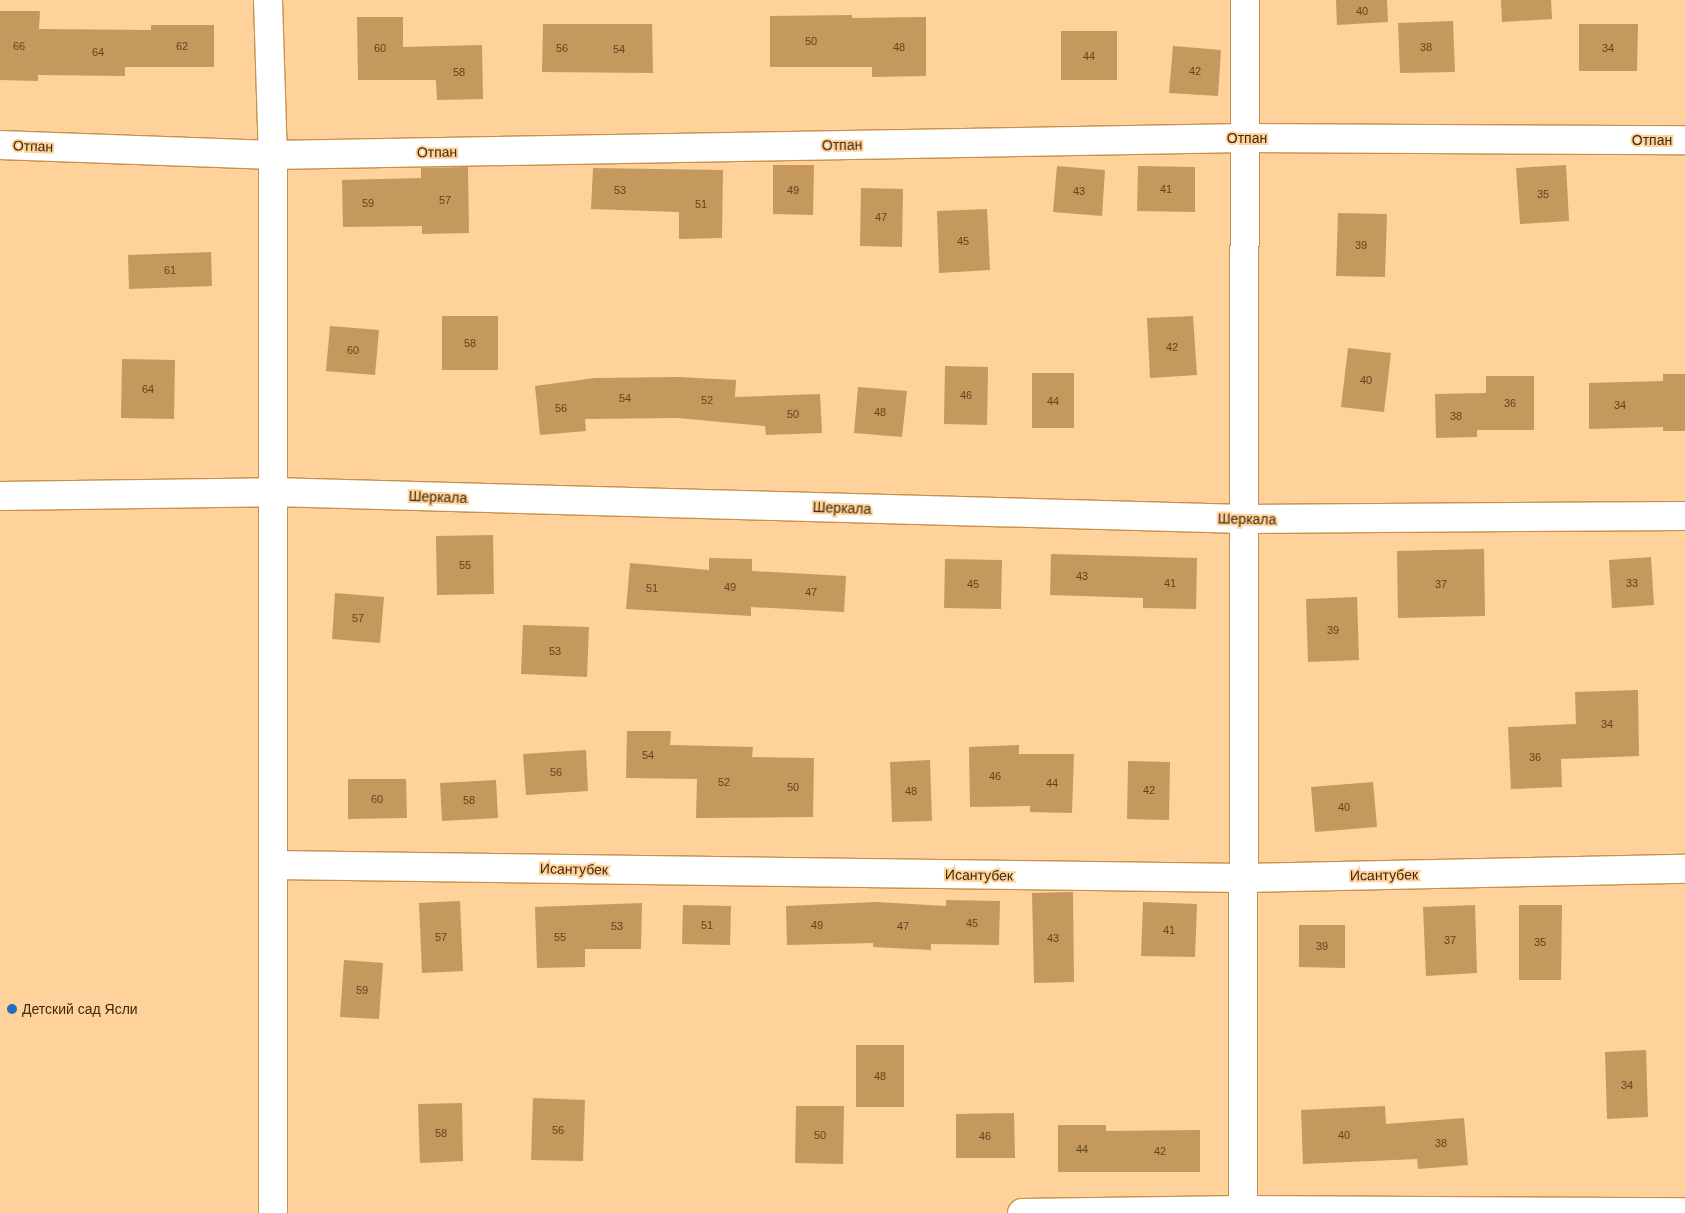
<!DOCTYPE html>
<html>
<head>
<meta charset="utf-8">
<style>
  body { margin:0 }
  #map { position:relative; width:1685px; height:1213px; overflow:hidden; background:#ffd29b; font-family:Helvetica,sans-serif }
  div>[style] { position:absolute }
  .building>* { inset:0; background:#c5985e }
  .roads { filter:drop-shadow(1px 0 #c6924b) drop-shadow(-1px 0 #c6924b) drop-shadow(0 1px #c6924b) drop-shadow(0 -1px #c6924b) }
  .minor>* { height:28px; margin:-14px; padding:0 14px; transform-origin:14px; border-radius:14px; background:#fff }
  .dots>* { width:14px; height:14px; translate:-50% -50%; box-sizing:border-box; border:2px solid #ffd29b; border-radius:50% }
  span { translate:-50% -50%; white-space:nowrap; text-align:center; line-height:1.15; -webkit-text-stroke:4px #ffd29b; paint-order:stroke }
  .number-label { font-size:11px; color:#60451f }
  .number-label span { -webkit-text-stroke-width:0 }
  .street-label { font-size:14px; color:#3e290a }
  .poi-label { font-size:14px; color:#3e290a }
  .left { translate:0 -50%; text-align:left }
</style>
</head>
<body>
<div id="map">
  <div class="building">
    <div style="clip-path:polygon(1336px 0,1387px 0,1388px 22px,1337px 25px)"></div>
    <div style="clip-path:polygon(1501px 0,1551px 0,1552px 19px,1502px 22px)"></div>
    <div style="clip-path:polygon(0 11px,40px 11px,39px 29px,151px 30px,151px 25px,214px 25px,214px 67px,125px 67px,125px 76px,38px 75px,38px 81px,0 80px)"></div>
    <div style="clip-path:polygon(852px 15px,852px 18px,926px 17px,926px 76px,872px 77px,872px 67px,770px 67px,770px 16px)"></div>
    <div style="clip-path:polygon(357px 17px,403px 17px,403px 47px,482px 45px,483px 99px,437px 100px,436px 80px,358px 80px)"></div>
    <div style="clip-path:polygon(1453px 21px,1455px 72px,1400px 73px,1398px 23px)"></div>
    <div style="clip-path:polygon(543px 24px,652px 24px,653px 73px,542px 72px)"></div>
    <div style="clip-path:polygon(1579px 24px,1638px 24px,1637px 71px,1579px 71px)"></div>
    <div style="clip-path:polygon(1061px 31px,1117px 31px,1117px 80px,1061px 80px)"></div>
    <div style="clip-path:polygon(1173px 46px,1221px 50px,1218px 96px,1169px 93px)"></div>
    <div style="clip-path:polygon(773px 165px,814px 165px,813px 215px,773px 214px)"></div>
    <div style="clip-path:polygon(1566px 165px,1569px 221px,1520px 224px,1516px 168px)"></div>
    <div style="clip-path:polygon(1057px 166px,1105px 170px,1102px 216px,1053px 212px)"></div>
    <div style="clip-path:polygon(1138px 166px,1195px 167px,1195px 212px,1137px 211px)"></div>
    <div style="clip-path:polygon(468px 167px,469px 233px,422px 234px,422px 226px,343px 227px,342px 180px,421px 178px,421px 168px)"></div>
    <div style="clip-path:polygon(593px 168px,723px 170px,722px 238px,679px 239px,679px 212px,591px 209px)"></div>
    <div style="clip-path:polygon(861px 188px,903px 189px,902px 247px,860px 246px)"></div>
    <div style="clip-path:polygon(987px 209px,990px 270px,939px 273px,937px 211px)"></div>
    <div style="clip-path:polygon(1338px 213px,1387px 214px,1385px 277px,1336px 276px)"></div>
    <div style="clip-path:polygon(211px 252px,212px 286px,129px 289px,128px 255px)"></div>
    <div style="clip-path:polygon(442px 316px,498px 316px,498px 370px,442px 370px)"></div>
    <div style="clip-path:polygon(1193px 316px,1197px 375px,1150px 378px,1147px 318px)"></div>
    <div style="clip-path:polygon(330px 326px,379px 330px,375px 375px,326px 371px)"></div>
    <div style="clip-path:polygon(1348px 348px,1391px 353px,1384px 412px,1341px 407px)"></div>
    <div style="clip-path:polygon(122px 359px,175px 360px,174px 419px,121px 418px)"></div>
    <div style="clip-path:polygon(945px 366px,988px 367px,987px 425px,944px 424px)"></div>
    <div style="clip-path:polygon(1032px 373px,1074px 373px,1074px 428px,1032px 428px)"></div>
    <div style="clip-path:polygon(1663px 374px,1685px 374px,1685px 431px,1663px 431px,1663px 427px,1589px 429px,1589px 383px,1663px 381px)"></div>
    <div style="clip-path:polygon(1486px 376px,1534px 376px,1534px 430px,1477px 430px,1477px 437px,1436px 438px,1435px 394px,1486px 393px)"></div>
    <div style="clip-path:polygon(677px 377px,736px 380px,735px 397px,820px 394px,822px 433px,766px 435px,765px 426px,678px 418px,585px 419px,586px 431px,540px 435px,535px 386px,595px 378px)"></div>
    <div style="clip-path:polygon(858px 387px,907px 391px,902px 437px,854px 433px)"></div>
    <div style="clip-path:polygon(493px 535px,494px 594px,437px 595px,436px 536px)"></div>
    <div style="clip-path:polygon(1484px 549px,1485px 616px,1398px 618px,1397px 551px)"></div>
    <div style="clip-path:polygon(1051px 554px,1197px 558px,1196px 609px,1143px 608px,1143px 598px,1050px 595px)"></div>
    <div style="clip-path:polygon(1651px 557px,1654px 605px,1612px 608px,1609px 560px)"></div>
    <div style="clip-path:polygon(709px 558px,752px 559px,752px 571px,846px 576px,844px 612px,751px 607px,751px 616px,626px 609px,630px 563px,709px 570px)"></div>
    <div style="clip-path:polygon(945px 559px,1002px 560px,1001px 609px,944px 608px)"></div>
    <div style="clip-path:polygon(335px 593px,384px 597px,380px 643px,332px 639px)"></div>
    <div style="clip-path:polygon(1357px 597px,1359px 660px,1308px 662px,1306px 599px)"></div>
    <div style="clip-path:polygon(523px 625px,589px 627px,587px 677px,521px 674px)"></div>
    <div style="clip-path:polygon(1638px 690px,1639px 756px,1561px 759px,1562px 787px,1511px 789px,1508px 727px,1576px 724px,1575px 692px)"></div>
    <div style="clip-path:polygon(627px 731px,671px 731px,670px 745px,753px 747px,752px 757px,814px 758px,813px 817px,696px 818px,697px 779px,626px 778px)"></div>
    <div style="clip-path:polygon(1019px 745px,1019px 754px,1074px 754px,1072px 813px,1030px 812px,1030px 806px,970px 807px,969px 747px)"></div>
    <div style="clip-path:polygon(586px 750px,588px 791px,526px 795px,523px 754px)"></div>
    <div style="clip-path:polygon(930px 760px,932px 821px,892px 822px,890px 762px)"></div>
    <div style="clip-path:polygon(1128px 761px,1170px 762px,1169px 820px,1127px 819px)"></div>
    <div style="clip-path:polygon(348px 779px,406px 779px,407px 818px,348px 819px)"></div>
    <div style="clip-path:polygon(496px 780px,498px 818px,442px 821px,440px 783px)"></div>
    <div style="clip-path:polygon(1373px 782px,1377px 827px,1315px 832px,1311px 787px)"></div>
    <div style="clip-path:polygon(1073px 892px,1074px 982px,1034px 983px,1032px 893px)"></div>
    <div style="clip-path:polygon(946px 900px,1000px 901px,999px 945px,931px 944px,931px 950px,873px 947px,873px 943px,787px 945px,786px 906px,876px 902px,946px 906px)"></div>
    <div style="clip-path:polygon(460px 901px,463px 971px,422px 973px,419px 903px)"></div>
    <div style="clip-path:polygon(1143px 902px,1197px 904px,1195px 957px,1141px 956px)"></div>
    <div style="clip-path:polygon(642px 903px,641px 949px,585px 949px,585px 967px,537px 968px,535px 907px)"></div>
    <div style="clip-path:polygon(683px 905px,731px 906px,730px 945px,682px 944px)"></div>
    <div style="clip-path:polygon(1475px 905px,1477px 973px,1426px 976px,1423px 907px)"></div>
    <div style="clip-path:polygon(1519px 905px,1562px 905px,1561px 980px,1519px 980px)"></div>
    <div style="clip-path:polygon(1299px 925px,1345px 925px,1345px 968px,1299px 967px)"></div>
    <div style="clip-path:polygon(344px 960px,383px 963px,379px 1019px,340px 1017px)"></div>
    <div style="clip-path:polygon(856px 1045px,904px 1045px,904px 1107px,856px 1107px)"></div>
    <div style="clip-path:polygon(1646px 1050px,1648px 1117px,1607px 1119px,1605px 1052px)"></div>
    <div style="clip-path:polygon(533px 1098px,585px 1100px,583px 1161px,531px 1160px)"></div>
    <div style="clip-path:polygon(462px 1103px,463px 1161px,420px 1163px,418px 1104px)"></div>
    <div style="clip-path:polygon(796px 1106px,844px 1106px,843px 1164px,795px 1163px)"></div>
    <div style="clip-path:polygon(1385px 1106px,1386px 1124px,1464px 1118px,1468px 1165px,1418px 1169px,1417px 1159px,1303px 1164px,1301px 1110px)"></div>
    <div style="clip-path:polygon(1014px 1113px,1015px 1158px,956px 1158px,956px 1114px)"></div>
    <div style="clip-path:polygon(1058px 1125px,1106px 1125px,1106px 1131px,1200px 1130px,1200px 1172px,1058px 1172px)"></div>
  </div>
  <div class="roads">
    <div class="minor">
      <div style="left:268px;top:0;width:155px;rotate:88.2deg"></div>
      <div style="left:273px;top:155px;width:1058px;rotate:90deg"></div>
      <div style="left:0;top:145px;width:273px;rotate:2.1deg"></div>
      <div style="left:273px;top:155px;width:972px;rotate:-1deg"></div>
      <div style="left:1245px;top:138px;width:440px;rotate:0.3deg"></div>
      <div style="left:0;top:496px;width:273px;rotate:-0.8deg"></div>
      <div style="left:273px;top:492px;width:971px;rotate:1.59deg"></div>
      <div style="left:1244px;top:519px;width:441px;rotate:-0.4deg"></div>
      <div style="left:274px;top:865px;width:969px;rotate:0.77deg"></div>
      <div style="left:1243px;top:878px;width:442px;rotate:-1.2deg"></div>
      <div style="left:1022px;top:1213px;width:221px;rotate:-0.8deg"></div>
      <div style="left:1243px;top:1210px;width:442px;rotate:0.3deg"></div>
      <div style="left:1243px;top:1213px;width:1213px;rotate:-89.91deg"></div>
    </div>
  </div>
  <div class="dots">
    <div style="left:12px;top:1009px;background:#2170bf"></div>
  </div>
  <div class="number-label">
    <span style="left:1362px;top:11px">40</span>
    <span style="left:811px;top:41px">50</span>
    <span style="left:19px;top:46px">66</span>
    <span style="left:182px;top:46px">62</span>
    <span style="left:899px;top:47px">48</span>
    <span style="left:1426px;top:47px">38</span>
    <span style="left:380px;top:48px">60</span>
    <span style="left:562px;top:48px">56</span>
    <span style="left:1608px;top:48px">34</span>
    <span style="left:619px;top:49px">54</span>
    <span style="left:98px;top:52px">64</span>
    <span style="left:1089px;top:56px">44</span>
    <span style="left:1195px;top:71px">42</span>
    <span style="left:459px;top:72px">58</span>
    <span style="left:1166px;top:189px">41</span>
    <span style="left:620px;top:190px">53</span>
    <span style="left:793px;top:190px">49</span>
    <span style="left:1079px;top:191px">43</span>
    <span style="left:1543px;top:194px">35</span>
    <span style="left:445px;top:200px">57</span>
    <span style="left:368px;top:203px">59</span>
    <span style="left:701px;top:204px">51</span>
    <span style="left:881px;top:217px">47</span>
    <span style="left:963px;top:241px">45</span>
    <span style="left:1361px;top:245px">39</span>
    <span style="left:170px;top:270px">61</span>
    <span style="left:470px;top:343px">58</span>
    <span style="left:1172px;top:347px">42</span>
    <span style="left:353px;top:350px">60</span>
    <span style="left:1366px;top:380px">40</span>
    <span style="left:148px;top:389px">64</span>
    <span style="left:966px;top:395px">46</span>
    <span style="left:625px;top:398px">54</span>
    <span style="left:707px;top:400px">52</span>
    <span style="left:1053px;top:401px">44</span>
    <span style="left:1510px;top:403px">36</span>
    <span style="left:1620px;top:405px">34</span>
    <span style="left:561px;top:408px">56</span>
    <span style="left:880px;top:412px">48</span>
    <span style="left:793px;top:414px">50</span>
    <span style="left:1456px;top:416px">38</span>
    <span style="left:465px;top:565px">55</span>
    <span style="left:1082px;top:576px">43</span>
    <span style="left:1170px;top:583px">41</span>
    <span style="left:1632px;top:583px">33</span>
    <span style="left:973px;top:584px">45</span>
    <span style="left:1441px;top:584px">37</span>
    <span style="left:730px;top:587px">49</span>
    <span style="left:652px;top:588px">51</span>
    <span style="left:811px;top:592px">47</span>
    <span style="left:358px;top:618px">57</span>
    <span style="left:1333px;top:630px">39</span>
    <span style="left:555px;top:651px">53</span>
    <span style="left:1607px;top:724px">34</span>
    <span style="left:648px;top:755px">54</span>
    <span style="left:1535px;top:757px">36</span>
    <span style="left:556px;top:772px">56</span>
    <span style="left:995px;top:776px">46</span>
    <span style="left:724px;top:782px">52</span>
    <span style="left:1052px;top:783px">44</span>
    <span style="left:793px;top:787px">50</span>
    <span style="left:1149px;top:790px">42</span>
    <span style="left:911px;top:791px">48</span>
    <span style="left:377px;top:799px">60</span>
    <span style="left:469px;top:800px">58</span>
    <span style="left:1344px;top:807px">40</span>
    <span style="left:972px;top:923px">45</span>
    <span style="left:707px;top:925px">51</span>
    <span style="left:817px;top:925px">49</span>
    <span style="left:617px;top:926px">53</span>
    <span style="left:903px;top:926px">47</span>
    <span style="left:1169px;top:930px">41</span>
    <span style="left:441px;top:937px">57</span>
    <span style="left:560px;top:937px">55</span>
    <span style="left:1053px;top:938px">43</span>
    <span style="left:1450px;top:940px">37</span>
    <span style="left:1540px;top:942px">35</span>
    <span style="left:1322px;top:946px">39</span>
    <span style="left:362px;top:990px">59</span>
    <span style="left:880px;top:1076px">48</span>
    <span style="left:1627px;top:1085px">34</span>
    <span style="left:558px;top:1130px">56</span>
    <span style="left:441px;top:1133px">58</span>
    <span style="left:820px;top:1135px">50</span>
    <span style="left:1344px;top:1135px">40</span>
    <span style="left:985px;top:1136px">46</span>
    <span style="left:1441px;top:1143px">38</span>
    <span style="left:1082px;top:1149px">44</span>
    <span style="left:1160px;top:1151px">42</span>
  </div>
  <div class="street-label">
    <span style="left:1247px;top:138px">Отпан</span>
    <span style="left:1652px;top:140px">Отпан</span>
    <span style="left:842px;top:145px;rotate:-1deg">Отпан</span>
    <span style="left:33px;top:146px;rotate:2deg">Отпан</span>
    <span style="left:437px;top:152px;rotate:-1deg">Отпан</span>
    <span style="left:438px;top:497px;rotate:2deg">Шеркала</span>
    <span style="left:842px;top:508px;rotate:2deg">Шеркала</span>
    <span style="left:1247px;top:519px;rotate:1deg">Шеркала</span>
    <span style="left:574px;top:869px;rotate:1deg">Исантубек</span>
    <span style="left:979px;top:875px;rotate:1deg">Исантубек</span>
    <span style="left:1384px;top:875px;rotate:-1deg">Исантубек</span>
  </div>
  <div class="poi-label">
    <span class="left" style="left:22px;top:1009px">Детский сад Ясли</span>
  </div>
</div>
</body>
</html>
